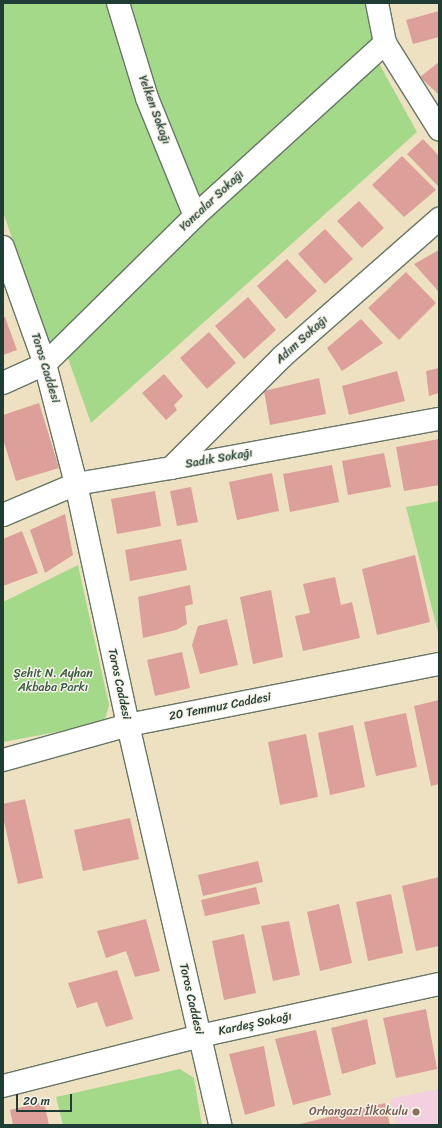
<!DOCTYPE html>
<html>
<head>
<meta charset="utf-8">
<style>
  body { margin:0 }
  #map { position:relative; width:442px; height:1128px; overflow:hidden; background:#eee1c1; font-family:Sriracha,sans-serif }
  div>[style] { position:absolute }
  .built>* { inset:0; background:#f3cfe0 }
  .green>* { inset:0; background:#a4d98a }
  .building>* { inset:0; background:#dc9f99 }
  .roads { filter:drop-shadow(1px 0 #677665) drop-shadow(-1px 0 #677665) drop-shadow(0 1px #677665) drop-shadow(0 -1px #677665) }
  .minor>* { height:22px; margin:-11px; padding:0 11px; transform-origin:11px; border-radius:11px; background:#fff }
  .dots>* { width:11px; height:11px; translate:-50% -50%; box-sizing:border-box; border:2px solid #f7f3e8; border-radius:50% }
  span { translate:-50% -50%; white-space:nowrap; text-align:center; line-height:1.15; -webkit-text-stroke:3px #f7f3e8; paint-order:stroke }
  .street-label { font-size:12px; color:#1f3d34 }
  .park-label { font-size:12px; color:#3a5c45 }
  .education-label { font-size:12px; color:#785e54 }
  .right { translate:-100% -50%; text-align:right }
  .frame { position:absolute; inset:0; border:4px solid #1f3d34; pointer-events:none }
  .scale { position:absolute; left:16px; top:1094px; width:56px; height:18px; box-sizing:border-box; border:2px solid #1f3d34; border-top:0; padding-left:5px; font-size:12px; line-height:14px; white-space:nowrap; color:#1f3d34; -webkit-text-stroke:3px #f7f3e8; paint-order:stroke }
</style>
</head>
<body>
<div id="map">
  <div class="built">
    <div style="clip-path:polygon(438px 1089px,439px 1125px,396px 1125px,390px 1099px)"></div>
  </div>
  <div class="green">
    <div style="clip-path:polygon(3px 3px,365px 3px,374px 41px,49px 346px,3px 212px)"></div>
    <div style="clip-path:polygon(376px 58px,417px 132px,91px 423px,65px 350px)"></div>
    <div style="clip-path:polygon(439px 501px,439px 636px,406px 507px)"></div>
    <div style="clip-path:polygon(78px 565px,109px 705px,104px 723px,3px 742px,3px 602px)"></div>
    <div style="clip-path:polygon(180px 1069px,194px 1078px,202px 1125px,63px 1125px,56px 1097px)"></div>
  </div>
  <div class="building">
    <div style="clip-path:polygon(439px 11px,439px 37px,413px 44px,406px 20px)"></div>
    <div style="clip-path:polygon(439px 62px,439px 95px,420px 77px)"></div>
    <div style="clip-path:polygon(423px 139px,439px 156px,439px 187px,407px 154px)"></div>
    <div style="clip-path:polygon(402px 156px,436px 190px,404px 217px,372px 185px)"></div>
    <div style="clip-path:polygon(359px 201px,384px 228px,362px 248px,337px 221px)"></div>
    <div style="clip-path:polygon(325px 229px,353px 259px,325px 284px,298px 254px)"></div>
    <div style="clip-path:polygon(439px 250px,439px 292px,414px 264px)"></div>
    <div style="clip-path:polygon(287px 259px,317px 291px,286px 319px,257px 286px)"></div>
    <div style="clip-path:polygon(406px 272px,436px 303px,399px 340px,368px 308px)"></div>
    <div style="clip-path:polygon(248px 297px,276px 330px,244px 359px,215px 326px)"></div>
    <div style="clip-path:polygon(3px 317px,5px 317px,17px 350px,3px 355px)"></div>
    <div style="clip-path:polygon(361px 319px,383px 343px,342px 371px,327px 348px)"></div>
    <div style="clip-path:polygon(209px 332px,236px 363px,207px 389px,180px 358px)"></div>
    <div style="clip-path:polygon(439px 368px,439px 393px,429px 396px,426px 371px)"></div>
    <div style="clip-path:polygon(397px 371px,405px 401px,349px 415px,342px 386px)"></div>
    <div style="clip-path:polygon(164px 374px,183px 396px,174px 405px,177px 410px,166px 420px,142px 393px)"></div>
    <div style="clip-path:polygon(319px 378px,326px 414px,270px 425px,264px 391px)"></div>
    <div style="clip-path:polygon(39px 403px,59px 468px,16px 481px,3px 439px,3px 415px)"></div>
    <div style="clip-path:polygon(439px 439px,439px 485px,404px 491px,396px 447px)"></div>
    <div style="clip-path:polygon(384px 453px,391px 487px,348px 495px,342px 461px)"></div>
    <div style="clip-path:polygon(332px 465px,339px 502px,290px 512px,283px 474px)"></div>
    <div style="clip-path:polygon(272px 473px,279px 511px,237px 520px,229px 482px)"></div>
    <div style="clip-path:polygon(191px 487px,198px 522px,177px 526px,170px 491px)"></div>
    <div style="clip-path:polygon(155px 491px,161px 526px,117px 534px,111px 499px)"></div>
    <div style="clip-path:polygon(65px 514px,73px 555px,45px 573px,30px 530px)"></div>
    <div style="clip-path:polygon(22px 531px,38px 573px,3px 586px,3px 539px)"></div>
    <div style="clip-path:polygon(181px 539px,187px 570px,130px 581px,125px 550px)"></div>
    <div style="clip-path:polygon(415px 555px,430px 622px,377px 635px,362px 569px)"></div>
    <div style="clip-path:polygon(335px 577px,341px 605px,352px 602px,360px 638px,303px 651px,295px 616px,310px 613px,303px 584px)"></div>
    <div style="clip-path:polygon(190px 585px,193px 604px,185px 606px,187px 624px,176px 630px,143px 638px,138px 597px)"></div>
    <div style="clip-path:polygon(271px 590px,283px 657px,253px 664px,240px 597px)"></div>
    <div style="clip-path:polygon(227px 619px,238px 665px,200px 674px,192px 645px,198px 626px)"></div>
    <div style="clip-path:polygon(182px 652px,190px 688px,155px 696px,147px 660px)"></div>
    <div style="clip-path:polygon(439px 700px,439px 784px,431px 786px,414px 706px)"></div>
    <div style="clip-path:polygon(406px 713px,417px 767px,376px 776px,364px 722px)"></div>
    <div style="clip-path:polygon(353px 725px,365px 787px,330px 795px,318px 733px)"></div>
    <div style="clip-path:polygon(306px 734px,318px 797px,280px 805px,268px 742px)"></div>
    <div style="clip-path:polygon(25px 799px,43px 878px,18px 884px,3px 817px,3px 804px)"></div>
    <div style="clip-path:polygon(130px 818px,139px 859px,83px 871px,74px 830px)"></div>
    <div style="clip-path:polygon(258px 861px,263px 882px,203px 896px,198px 875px)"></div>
    <div style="clip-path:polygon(439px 877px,439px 946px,416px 951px,402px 886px)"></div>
    <div style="clip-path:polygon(256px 887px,260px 904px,205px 916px,201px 900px)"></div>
    <div style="clip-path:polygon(391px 894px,403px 953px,368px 961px,356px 902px)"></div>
    <div style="clip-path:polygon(339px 904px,352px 963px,320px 971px,307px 912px)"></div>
    <div style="clip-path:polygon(146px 919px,160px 971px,135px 977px,126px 951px,106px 958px,97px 931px)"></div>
    <div style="clip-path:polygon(289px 921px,300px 975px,273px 981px,261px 926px)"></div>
    <div style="clip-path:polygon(244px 934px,256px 993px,224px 1000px,212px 941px)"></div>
    <div style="clip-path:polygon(117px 970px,133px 1019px,106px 1027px,97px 1002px,77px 1008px,68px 983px)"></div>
    <div style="clip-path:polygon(426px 1009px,437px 1069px,396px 1078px,383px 1018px)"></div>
    <div style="clip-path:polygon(367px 1019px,376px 1064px,342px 1074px,331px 1028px)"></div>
    <div style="clip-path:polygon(316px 1030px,331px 1095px,293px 1105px,275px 1039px)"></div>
    <div style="clip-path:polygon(264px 1046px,275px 1106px,245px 1115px,229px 1054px)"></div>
    <div style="clip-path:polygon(44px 1102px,49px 1125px,13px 1125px,10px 1110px)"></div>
    <div style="clip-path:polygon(385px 1103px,390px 1125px,300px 1125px,300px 1124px)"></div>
  </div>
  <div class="roads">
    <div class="minor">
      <div style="left:118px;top:3px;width:99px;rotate:73deg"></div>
      <div style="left:147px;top:98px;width:127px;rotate:67.9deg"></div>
      <div style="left:377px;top:3px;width:41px;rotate:78.7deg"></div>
      <div style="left:385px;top:43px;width:102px;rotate:57.9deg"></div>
      <div style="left:3px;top:247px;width:124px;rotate:70.3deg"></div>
      <div style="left:45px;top:364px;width:124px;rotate:75.5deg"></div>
      <div style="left:76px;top:484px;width:247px;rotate:77.8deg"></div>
      <div style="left:128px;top:725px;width:410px;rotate:77deg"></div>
      <div style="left:3px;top:383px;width:46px;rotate:-24.3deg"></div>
      <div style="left:45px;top:364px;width:211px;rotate:-44.6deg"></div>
      <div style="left:195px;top:216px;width:257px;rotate:-42.3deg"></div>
      <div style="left:171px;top:468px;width:158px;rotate:-45deg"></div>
      <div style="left:283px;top:356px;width:208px;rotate:-41.3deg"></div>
      <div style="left:3px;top:515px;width:79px;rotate:-23deg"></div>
      <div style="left:76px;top:484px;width:96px;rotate:-9.6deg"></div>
      <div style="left:171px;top:468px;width:272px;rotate:-10.4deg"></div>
      <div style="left:3px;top:760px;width:130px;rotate:-15.6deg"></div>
      <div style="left:128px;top:725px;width:317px;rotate:-11.1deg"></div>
      <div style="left:3px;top:1086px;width:203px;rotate:-14.2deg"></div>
      <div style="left:200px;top:1036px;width:245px;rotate:-12.3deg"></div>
    </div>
  </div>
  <div class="dots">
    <div style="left:416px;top:1112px;background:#8d6e63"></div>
  </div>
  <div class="street-label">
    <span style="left:154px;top:110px;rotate:70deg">Yelken Sokağı</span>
    <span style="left:212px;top:201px;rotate:-43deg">Yoncalar Sokağı</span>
    <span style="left:302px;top:340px;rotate:-42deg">Adım Sokağı</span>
    <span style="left:45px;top:368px;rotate:73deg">Toros Caddesi</span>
    <span style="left:219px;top:459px;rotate:-10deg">Sadık Sokağı</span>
    <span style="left:119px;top:684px;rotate:78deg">Toros Caddesi</span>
    <span style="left:220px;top:707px;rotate:-11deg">20 Temmuz Caddesi</span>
    <span style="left:191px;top:999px;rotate:77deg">Toros Caddesi</span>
    <span style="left:255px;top:1024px;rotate:-12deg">Kardeş Sokağı</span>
  </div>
  <div class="park-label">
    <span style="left:53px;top:681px">Şehit N. Ayhan<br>Akbaba Parkı</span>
  </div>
  <div class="education-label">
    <span class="right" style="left:408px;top:1112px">Orhangazi İlkokulu</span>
  </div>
  <div class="frame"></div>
  <div class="scale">20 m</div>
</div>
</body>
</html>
